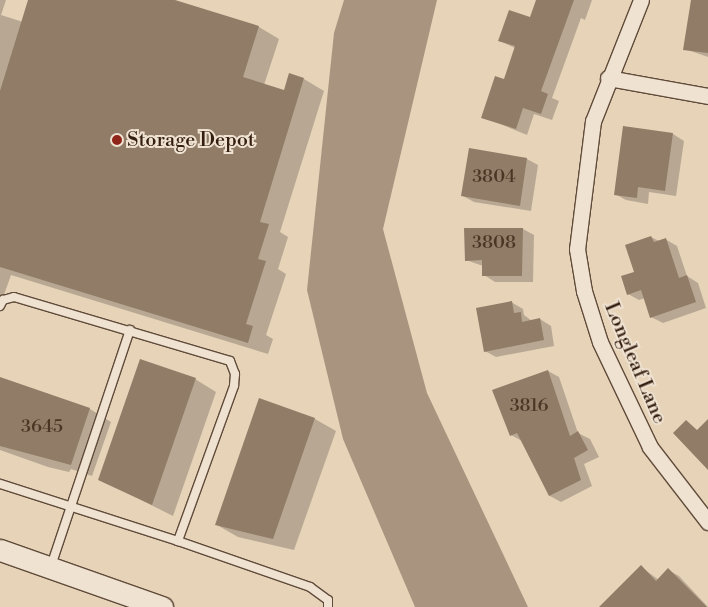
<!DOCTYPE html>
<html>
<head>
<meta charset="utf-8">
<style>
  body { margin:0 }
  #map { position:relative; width:708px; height:607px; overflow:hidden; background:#e6d3b8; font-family:"Libre Bodoni",serif }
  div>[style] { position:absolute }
  .water>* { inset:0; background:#a9957f }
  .shadow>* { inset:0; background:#0003 }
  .building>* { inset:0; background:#917c67 }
  .roads { filter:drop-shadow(1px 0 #604b3a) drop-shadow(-1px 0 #604b3a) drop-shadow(0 1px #604b3a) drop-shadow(0 -1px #604b3a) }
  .lane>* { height:8px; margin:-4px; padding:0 4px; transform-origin:4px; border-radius:4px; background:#efe2d1 }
  .street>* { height:15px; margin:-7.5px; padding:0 7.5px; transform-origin:7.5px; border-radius:7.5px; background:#efe2d1 }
  .secondary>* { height:21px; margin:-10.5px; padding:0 10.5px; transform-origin:10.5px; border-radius:10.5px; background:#efe2d1 }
  .dots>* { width:14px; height:14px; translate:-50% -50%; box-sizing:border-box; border:2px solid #efe2d1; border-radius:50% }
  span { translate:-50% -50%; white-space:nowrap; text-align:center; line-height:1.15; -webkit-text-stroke:4px #efe2d1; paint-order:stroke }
  .number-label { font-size:18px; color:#4b3626 }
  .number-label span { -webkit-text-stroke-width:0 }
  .poi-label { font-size:20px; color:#341e10 }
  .left { translate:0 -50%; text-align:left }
  .street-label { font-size:20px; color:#341e10 }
</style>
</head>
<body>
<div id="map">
  <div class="water">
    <div style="clip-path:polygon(344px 0,437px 0,383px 229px,427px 393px,528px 607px,415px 607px,343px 439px,307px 290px,334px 33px)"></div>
  </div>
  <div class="shadow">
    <div style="clip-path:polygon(0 0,6px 0,1px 15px,23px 22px,30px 0,171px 0,259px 27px,279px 39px,264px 85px,285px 91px,304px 79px,324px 91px,280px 232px,288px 237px,278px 269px,286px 274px,266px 335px,273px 339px,268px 354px,11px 275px,0 306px)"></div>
    <div style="clip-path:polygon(537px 0,592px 0,585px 20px,581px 18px,552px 98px,559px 101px,552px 120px,534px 114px,527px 135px,483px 117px,505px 81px,515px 48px,500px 41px,530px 19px)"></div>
    <div style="clip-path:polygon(692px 0,708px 0,708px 57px,685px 49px)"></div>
    <div style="clip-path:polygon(673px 134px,684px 141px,676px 196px,649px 192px,648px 204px,626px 200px,615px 194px)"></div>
    <div style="clip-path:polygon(470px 150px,527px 159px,538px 165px,531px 211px,474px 202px,463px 196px)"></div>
    <div style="clip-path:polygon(523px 229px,534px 235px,533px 282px,495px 282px,484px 275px,483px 266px,466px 260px)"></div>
    <div style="clip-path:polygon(651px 237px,659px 241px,665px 239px,677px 246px,687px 276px,698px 283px,706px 308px,663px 323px,651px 317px,645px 298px,639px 300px,628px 294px)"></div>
    <div style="clip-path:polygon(511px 302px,523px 309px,524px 315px,532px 321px,540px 319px,551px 326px,554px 346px,496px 357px,485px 351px)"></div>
    <div style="clip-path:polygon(548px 371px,559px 377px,578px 433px,590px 439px,599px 457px,584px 464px,592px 486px,561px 502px,550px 496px,522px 441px,511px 435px)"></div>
    <div style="clip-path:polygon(0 378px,90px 409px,111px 422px,92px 476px,71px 469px,69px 472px,48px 467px,0 450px)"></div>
    <div style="clip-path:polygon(195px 379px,216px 392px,173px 516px,99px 479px)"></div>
    <div style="clip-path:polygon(260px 400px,315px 419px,336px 431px,294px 550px,238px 537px,217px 525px)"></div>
    <div style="clip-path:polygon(641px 567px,659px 580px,668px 570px,679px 576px,708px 607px,623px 607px)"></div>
  </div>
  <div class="building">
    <div style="clip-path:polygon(28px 0,175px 0,259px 26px,243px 77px,284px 90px,289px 73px,304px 78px,260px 222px,269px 224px,258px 259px,266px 261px,246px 324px,253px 326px,248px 343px,0 267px,0 91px)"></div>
    <div style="clip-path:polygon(536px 0,574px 0,541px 91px,548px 94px,541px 114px,523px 108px,516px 129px,481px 118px,495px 76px,504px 79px,515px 46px,498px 41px,509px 10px,530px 17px)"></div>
    <div style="clip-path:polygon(691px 0,708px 0,708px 53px,683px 50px)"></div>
    <div style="clip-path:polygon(623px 126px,673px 133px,665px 191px,638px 187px,637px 198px,614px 195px)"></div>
    <div style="clip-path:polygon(469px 148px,527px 158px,520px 206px,461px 196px)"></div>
    <div style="clip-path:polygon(464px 228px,523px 228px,522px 276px,482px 276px,482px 260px,465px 261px)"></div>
    <div style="clip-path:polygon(651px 236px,654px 242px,666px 238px,679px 278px,687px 275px,696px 302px,650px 318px,641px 290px,627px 295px,621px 276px,634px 272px,625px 245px)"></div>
    <div style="clip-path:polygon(512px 301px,514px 313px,521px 312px,522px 322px,540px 318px,544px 340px,484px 352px,476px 308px)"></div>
    <div style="clip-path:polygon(140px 359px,196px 378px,152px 505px,98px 480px)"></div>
    <div style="clip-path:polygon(548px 370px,570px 436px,578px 431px,588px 450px,574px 458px,581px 480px,549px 496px,517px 433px,510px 436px,492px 390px)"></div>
    <div style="clip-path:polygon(0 377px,90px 408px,71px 465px,0 446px)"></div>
    <div style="clip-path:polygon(259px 398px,315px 418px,273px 539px,215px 525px)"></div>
    <div style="clip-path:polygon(708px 419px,708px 470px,673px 433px,686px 420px,697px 430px)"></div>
    <div style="clip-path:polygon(641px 565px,656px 581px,668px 568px,707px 607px,599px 607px)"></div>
  </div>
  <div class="roads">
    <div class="lane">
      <div style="left:0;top:306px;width:7px;rotate:-63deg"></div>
      <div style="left:3px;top:300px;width:11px;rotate:-15deg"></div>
      <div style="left:14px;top:297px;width:225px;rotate:16.5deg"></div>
      <div style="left:230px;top:361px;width:14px;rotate:69deg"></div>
      <div style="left:235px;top:374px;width:12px;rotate:95deg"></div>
      <div style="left:234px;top:386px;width:165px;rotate:109.9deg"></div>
      <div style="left:178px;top:541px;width:187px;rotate:-162.2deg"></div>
      <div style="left:178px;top:541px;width:140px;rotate:19.2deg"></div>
      <div style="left:310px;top:587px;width:22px;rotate:36deg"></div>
      <div style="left:328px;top:600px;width:7px;rotate:90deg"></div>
      <div style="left:51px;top:566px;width:249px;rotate:-71.5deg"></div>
    </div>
    <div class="street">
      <div style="left:641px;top:0;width:130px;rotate:111.6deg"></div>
      <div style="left:593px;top:121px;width:129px;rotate:97.1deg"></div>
      <div style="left:577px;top:249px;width:43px;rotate:80.5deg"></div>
      <div style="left:584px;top:291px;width:53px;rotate:72.6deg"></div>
      <div style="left:600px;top:342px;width:116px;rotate:64.5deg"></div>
      <div style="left:650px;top:447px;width:95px;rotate:52.3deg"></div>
      <div style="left:608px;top:78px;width:102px;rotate:10.2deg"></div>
    </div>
    <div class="secondary">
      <div style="left:0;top:550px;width:172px;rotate:19.4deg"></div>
    </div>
  </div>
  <div class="dots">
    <div style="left:117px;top:140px;background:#8f2418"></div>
  </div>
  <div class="number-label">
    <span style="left:494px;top:177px">3804</span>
    <span style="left:494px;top:243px">3808</span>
    <span style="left:529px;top:406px">3816</span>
    <span style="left:42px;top:427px">3645</span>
  </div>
  <div class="poi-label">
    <span class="left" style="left:127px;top:140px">Storage Depot</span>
  </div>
  <div class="street-label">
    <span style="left:635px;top:363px;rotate:67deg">Longleaf Lane</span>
  </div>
</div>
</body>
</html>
